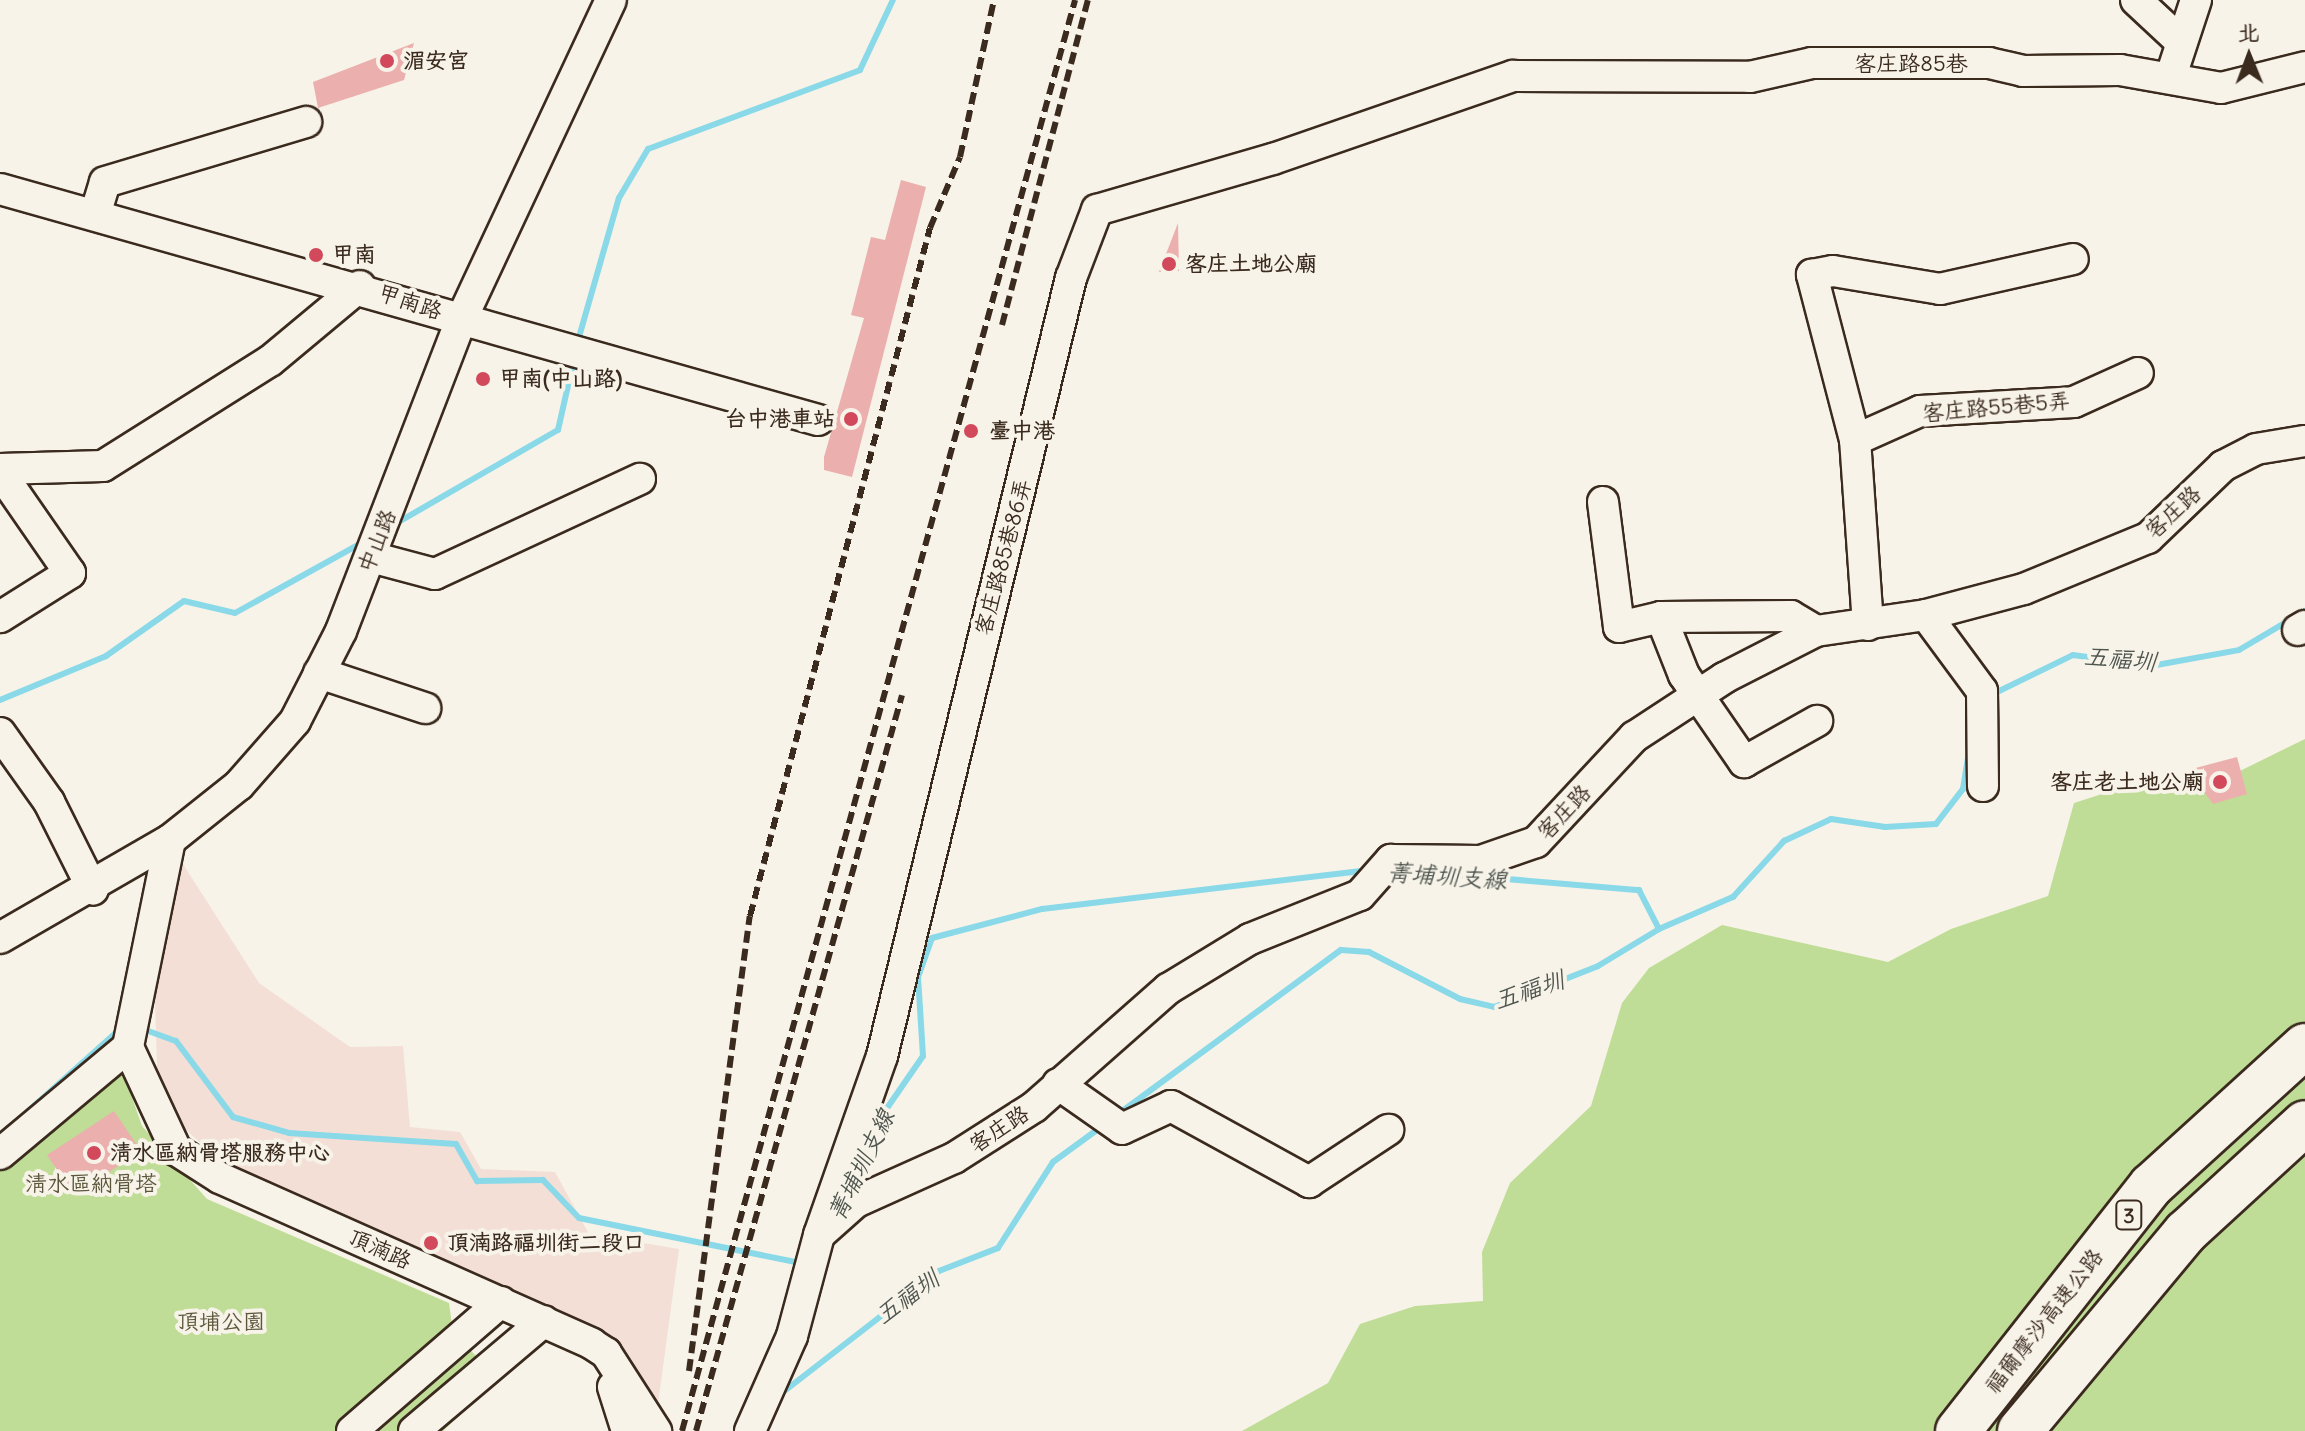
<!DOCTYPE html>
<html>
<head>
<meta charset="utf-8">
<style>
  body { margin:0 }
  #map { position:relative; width:2305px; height:1431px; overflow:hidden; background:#f7f3e8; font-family:Delius,"LXGW WenKai TC",sans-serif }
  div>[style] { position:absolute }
  .built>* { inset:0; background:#f3dfd6 }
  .green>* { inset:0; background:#bfdd96 }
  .stream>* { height:6px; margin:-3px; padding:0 3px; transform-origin:3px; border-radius:3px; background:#8ad9e8 }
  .building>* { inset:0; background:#ebb0ad }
  .roads { filter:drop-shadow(2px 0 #3b2a1e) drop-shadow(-2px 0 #3b2a1e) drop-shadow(0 2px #3b2a1e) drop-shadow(0 -2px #3b2a1e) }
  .minor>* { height:30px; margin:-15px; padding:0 15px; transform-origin:15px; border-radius:15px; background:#f7f3e8 }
  .highway>* { height:44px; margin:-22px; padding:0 22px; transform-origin:22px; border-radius:22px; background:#f7f3e8 }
  .rail>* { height:6px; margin-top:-3px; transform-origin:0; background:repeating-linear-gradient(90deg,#3b2a1e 0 12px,transparent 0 18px) }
  .dots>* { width:22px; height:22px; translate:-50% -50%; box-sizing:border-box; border:4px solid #f7f3e8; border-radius:50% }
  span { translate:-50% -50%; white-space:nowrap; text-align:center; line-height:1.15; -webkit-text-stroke:8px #f7f3e8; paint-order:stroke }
  .shield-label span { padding:2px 6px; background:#f7f3e8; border:2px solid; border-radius:6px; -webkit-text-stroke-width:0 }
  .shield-label { font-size:20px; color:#3b2a1e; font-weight:700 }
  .poi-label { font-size:22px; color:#3b2a1e; font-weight:700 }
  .left { translate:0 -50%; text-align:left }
  .right { translate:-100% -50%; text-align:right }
  .street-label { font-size:22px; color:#3b2a1e }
  .park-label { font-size:22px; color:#5c573c }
  .water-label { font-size:24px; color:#4f5650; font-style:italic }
  .north { position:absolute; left:2209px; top:16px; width:80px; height:80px; -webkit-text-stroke:6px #f7f3e8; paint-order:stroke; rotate:359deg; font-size:22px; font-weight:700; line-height:32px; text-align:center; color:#3b2a1e }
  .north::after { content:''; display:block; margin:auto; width:28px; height:36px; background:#3b2a1e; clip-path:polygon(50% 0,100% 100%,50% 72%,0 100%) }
</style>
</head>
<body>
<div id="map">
  <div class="built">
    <div style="clip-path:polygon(181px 861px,259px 983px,350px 1047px,403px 1046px,410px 1127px,460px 1132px,481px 1169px,555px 1172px,589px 1234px,679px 1249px,658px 1404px,605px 1331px,231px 1170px,176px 1121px,157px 1067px,155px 999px)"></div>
  </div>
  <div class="green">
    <div style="clip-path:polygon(2305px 739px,2305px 1431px,1242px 1431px,1328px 1383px,1360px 1324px,1415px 1306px,1483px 1301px,1482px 1252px,1510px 1183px,1591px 1106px,1622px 1003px,1649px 968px,1722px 925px,1888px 962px,1951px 929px,2048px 896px,2074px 803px,2130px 785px,2195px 793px)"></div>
    <div style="clip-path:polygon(120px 1063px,142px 1126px,207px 1199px,449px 1303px,453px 1332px,498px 1379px,443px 1431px,0 1431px,0 1167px)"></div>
  </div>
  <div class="stream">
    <div style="left:577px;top:344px;width:152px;rotate:-74deg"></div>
    <div style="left:619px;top:198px;width:57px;rotate:-59.4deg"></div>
    <div style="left:648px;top:149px;width:226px;rotate:-20.4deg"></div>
    <div style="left:860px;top:70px;width:77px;rotate:-64.8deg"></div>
    <div style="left:395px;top:524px;width:188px;rotate:-30deg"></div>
    <div style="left:558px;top:430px;width:73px;rotate:-77.3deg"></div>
    <div style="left:1991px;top:695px;width:91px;rotate:-26deg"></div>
    <div style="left:2073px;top:655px;width:79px;rotate:8deg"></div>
    <div style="left:2151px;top:666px;width:89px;rotate:-10.3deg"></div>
    <div style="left:2239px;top:650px;width:77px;rotate:-30.6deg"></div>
    <div style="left:0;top:700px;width:115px;rotate:-22.5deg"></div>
    <div style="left:106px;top:656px;width:95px;rotate:-35.2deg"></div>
    <div style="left:184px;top:601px;width:52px;rotate:13.2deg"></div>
    <div style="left:235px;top:613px;width:149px;rotate:-29deg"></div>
    <div style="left:1459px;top:875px;width:181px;rotate:4.8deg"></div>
    <div style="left:1639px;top:890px;width:44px;rotate:62.9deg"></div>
    <div style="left:140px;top:1028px;width:38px;rotate:20deg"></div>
    <div style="left:176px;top:1041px;width:95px;rotate:53.1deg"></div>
    <div style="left:233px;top:1117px;width:58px;rotate:15.9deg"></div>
    <div style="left:289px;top:1133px;width:167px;rotate:3.8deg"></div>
    <div style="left:456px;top:1144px;width:43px;rotate:60.4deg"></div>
    <div style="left:477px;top:1181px;width:66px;rotate:-0.9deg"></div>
    <div style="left:543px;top:1180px;width:52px;rotate:46.5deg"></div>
    <div style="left:579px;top:1218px;width:226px;rotate:11.5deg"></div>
    <div style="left:1117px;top:1115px;width:278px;rotate:-36.4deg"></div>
    <div style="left:1341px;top:950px;width:28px;rotate:4deg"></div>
    <div style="left:1369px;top:952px;width:102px;rotate:27.3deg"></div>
    <div style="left:1460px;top:999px;width:35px;rotate:13deg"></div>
    <div style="left:1494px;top:1007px;width:112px;rotate:-21.5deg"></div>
    <div style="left:1598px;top:966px;width:71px;rotate:-31.2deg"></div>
    <div style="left:1659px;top:929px;width:81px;rotate:-23.4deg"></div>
    <div style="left:1733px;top:897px;width:76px;rotate:-47.7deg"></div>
    <div style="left:1784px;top:841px;width:52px;rotate:-25.1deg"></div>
    <div style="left:1831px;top:819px;width:55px;rotate:8.4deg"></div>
    <div style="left:1885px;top:827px;width:51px;rotate:-3.4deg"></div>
    <div style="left:1936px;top:824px;width:44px;rotate:-52.4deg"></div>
    <div style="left:1963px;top:789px;width:38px;rotate:-81deg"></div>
    <div style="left:15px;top:1123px;width:141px;rotate:-41.8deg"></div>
    <div style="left:857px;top:1171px;width:47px;rotate:-68.9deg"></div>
    <div style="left:874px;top:1127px;width:86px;rotate:-55.4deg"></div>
    <div style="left:923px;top:1056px;width:79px;rotate:-93.6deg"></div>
    <div style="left:918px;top:977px;width:41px;rotate:-70.3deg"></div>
    <div style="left:932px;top:938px;width:114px;rotate:-14.8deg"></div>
    <div style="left:1042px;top:909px;width:328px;rotate:-6.8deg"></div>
    <div style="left:778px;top:1396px;width:204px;rotate:-37.8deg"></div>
    <div style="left:939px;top:1271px;width:63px;rotate:-21.3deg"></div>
    <div style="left:998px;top:1248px;width:102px;rotate:-57.4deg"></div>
    <div style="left:1053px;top:1162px;width:59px;rotate:-36.1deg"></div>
  </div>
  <div class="building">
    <div style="clip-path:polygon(414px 43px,404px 80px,318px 108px,313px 82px)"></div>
    <div style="clip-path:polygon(901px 180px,926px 187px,852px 477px,824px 470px,824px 457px,864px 318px,851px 315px,871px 237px,885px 240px)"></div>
    <div style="clip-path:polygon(1178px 223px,1179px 271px,1159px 272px)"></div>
    <div style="clip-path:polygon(2237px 757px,2247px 794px,2213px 804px,2188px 770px)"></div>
    <div style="clip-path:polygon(114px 1111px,141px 1151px,74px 1195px,47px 1155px)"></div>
  </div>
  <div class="roads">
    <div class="minor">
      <div style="left:2136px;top:0;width:62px;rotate:43deg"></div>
      <div style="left:2171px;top:76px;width:80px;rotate:-71.8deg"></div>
      <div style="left:0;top:189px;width:850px;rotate:15.77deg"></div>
      <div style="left:95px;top:215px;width:34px;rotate:-73deg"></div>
      <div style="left:105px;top:182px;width:210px;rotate:-16.6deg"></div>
      <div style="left:1855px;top:440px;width:71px;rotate:-24deg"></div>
      <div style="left:1920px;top:411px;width:154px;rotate:-3.3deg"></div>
      <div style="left:2074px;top:402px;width:70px;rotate:-24.4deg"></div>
      <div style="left:0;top:469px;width:103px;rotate:-1.7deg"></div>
      <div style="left:103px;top:466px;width:197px;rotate:-32.2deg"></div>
      <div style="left:270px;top:361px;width:117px;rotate:-39.8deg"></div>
      <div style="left:0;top:472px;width:123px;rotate:55.3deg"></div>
      <div style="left:70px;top:573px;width:83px;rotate:147.8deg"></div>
      <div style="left:1603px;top:502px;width:126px;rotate:82.7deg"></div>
      <div style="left:1619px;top:627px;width:43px;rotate:-13.4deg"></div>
      <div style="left:1661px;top:617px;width:62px;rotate:68.4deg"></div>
      <div style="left:1684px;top:675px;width:106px;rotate:55.4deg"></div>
      <div style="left:1744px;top:762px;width:84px;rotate:-29.3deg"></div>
      <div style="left:371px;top:557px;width:66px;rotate:14.9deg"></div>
      <div style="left:435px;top:574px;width:226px;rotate:-24.9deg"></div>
      <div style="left:1926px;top:615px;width:94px;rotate:53.6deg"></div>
      <div style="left:1982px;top:691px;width:95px;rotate:89.4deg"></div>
      <div style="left:1661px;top:617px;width:130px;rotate:-0.4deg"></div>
      <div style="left:1791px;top:616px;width:29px;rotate:31deg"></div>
      <div style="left:1868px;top:625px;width:185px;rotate:-94deg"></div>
      <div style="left:1855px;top:440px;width:171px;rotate:-104.6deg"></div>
      <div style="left:1812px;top:275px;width:21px;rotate:-11deg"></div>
      <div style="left:1833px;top:271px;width:109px;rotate:9.5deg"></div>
      <div style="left:1940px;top:289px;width:136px;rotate:-12.7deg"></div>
      <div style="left:2298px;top:630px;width:8px;rotate:-30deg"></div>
      <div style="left:319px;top:673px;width:112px;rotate:18.3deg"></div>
      <div style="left:0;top:733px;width:85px;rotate:54.6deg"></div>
      <div style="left:49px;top:802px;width:98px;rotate:63.4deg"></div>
      <div style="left:170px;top:840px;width:211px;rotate:101.5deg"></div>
      <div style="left:128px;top:1047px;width:114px;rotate:65deg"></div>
      <div style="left:176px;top:1150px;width:52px;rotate:32.5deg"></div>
      <div style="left:220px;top:1178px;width:407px;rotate:24deg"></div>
      <div style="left:592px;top:1344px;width:17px;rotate:33deg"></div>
      <div style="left:606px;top:1353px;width:93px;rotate:57.3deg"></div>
      <div style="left:0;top:938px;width:196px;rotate:-30deg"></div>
      <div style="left:170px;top:840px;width:88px;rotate:-38.6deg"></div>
      <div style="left:239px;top:785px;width:85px;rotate:-48.8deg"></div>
      <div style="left:295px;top:721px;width:101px;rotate:-62.9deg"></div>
      <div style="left:341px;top:631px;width:336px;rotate:-68.9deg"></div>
      <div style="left:462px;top:318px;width:351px;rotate:-64.9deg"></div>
      <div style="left:1058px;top:1084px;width:78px;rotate:35.1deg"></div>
      <div style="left:1122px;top:1129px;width:54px;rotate:-25.1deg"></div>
      <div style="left:1171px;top:1106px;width:158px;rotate:28.8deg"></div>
      <div style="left:1309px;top:1182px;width:95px;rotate:-33.4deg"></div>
      <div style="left:0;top:1154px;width:167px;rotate:-39.9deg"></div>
      <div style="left:820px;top:1234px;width:48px;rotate:-41.6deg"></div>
      <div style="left:856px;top:1202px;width:107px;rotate:-24.2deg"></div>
      <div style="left:954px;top:1158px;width:95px;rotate:-32.5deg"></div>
      <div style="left:1034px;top:1107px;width:179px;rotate:-41.4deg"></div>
      <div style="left:1168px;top:989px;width:96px;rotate:-31.4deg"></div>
      <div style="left:1250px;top:939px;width:118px;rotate:-21.8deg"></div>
      <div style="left:1360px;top:895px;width:47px;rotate:-48.5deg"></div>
      <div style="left:1391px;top:860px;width:90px;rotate:0.6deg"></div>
      <div style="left:1481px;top:861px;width:58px;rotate:-19.1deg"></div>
      <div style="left:1536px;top:842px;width:144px;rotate:-47deg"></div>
      <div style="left:1634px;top:737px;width:108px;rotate:-33.2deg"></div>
      <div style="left:1724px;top:678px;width:103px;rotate:-27.1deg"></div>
      <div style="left:1816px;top:631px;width:111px;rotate:-8.3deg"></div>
      <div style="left:1926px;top:615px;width:101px;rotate:-14.9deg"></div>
      <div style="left:2024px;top:589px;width:134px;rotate:-22.4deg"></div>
      <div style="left:2148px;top:538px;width:104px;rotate:-43.8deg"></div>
      <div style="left:2223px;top:466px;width:37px;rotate:-27deg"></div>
      <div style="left:2256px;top:449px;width:50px;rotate:-9.3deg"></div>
      <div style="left:613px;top:1387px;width:46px;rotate:72.3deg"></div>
      <div style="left:352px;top:1431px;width:197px;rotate:-40.9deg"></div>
      <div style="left:414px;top:1431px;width:170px;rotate:-40.2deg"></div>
      <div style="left:750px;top:1431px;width:104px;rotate:-66.1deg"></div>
      <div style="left:792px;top:1336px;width:105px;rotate:-75deg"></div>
      <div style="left:819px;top:1235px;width:190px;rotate:-70.6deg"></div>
      <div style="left:882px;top:1056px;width:801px;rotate:-76.35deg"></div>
      <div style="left:1071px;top:278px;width:73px;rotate:-69.1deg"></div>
      <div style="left:1097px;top:210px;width:183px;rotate:-16.2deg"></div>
      <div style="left:1273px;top:159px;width:254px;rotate:-19.1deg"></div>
      <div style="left:1513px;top:76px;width:237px;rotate:0.2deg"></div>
      <div style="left:1750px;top:77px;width:64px;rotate:-12.7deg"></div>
      <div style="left:1812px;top:63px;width:177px"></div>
      <div style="left:1989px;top:63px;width:35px;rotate:13deg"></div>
      <div style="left:2023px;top:71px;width:97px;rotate:-0.6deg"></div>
      <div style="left:2120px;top:70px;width:103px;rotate:10.1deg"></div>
      <div style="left:2221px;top:88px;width:87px;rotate:-14deg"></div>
    </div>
    <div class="highway">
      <div style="left:1958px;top:1431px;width:312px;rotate:-51.8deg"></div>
      <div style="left:2151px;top:1186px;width:208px;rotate:-42.3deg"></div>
      <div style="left:2020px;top:1431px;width:259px;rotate:-50.2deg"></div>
      <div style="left:2186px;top:1232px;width:161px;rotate:-42.5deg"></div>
    </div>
  </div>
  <div class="rail">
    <div style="left:1002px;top:325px;width:336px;rotate:-75.2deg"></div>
    <div style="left:689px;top:1371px;width:459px;rotate:-82.4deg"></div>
    <div style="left:750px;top:916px;width:711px;rotate:-75.34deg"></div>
    <div style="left:930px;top:228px;width:77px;rotate:-67.1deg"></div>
    <div style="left:960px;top:157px;width:161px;rotate:-77.8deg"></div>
    <div style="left:682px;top:1431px;width:1484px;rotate:-74.64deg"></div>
    <div style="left:696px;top:1431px;width:764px;rotate:-74.36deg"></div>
  </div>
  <div class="dots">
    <div style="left:387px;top:61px;background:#d1495b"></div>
    <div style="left:316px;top:255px;background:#d1495b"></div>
    <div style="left:1169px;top:264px;background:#d1495b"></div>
    <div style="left:483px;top:379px;background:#d1495b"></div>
    <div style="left:851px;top:419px;background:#d1495b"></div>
    <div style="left:971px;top:431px;background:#d1495b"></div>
    <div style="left:2220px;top:782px;background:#d1495b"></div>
    <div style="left:94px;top:1153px;background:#d1495b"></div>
    <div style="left:431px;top:1243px;background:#d1495b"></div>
  </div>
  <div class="shield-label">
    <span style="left:2129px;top:1215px">3</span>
  </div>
  <div class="poi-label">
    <span class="left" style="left:403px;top:61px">湄安宮</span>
    <span class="left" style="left:332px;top:255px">甲南</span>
    <span class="left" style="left:1185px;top:264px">客庄土地公廟</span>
    <span class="left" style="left:499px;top:379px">甲南(中山路)</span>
    <span class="right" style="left:835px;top:419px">台中港車站</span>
    <span class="left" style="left:989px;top:431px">臺中港</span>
    <span class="right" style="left:2204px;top:782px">客庄老土地公廟</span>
    <span class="left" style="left:110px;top:1153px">清水區納骨塔服務中心</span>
    <span class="left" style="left:447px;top:1243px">頂湳路福圳街二段口</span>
  </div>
  <div class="street-label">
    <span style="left:1911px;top:64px">客庄路85巷</span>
    <span style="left:410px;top:302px;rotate:18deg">甲南路</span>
    <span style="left:1996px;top:407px;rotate:-5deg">客庄路55巷5弄</span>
    <span style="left:2173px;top:512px;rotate:-42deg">客庄路</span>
    <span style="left:377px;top:541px;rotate:-68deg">中山路</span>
    <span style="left:1003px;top:557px;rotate:-75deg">客庄路85巷86弄</span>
    <span style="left:1564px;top:812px;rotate:-46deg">客庄路</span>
    <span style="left:999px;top:1129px;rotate:-33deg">客庄路</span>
    <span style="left:380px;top:1249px;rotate:24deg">頂湳路</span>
    <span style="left:2044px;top:1321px;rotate:-52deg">福爾摩沙高速公路</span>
  </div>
  <div class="park-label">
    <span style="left:91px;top:1184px">清水區納骨塔</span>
    <span style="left:221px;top:1322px">頂埔公園</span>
  </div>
  <div class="water-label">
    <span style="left:2120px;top:659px;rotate:5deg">五福圳</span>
    <span style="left:1447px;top:876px;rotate:4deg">菁埔圳支線</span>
    <span style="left:1529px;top:990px;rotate:-18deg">五福圳</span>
    <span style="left:861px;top:1165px;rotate:-64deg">菁埔圳支線</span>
    <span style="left:907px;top:1297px;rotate:-36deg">五福圳</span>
  </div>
  <div class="north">北</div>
</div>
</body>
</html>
